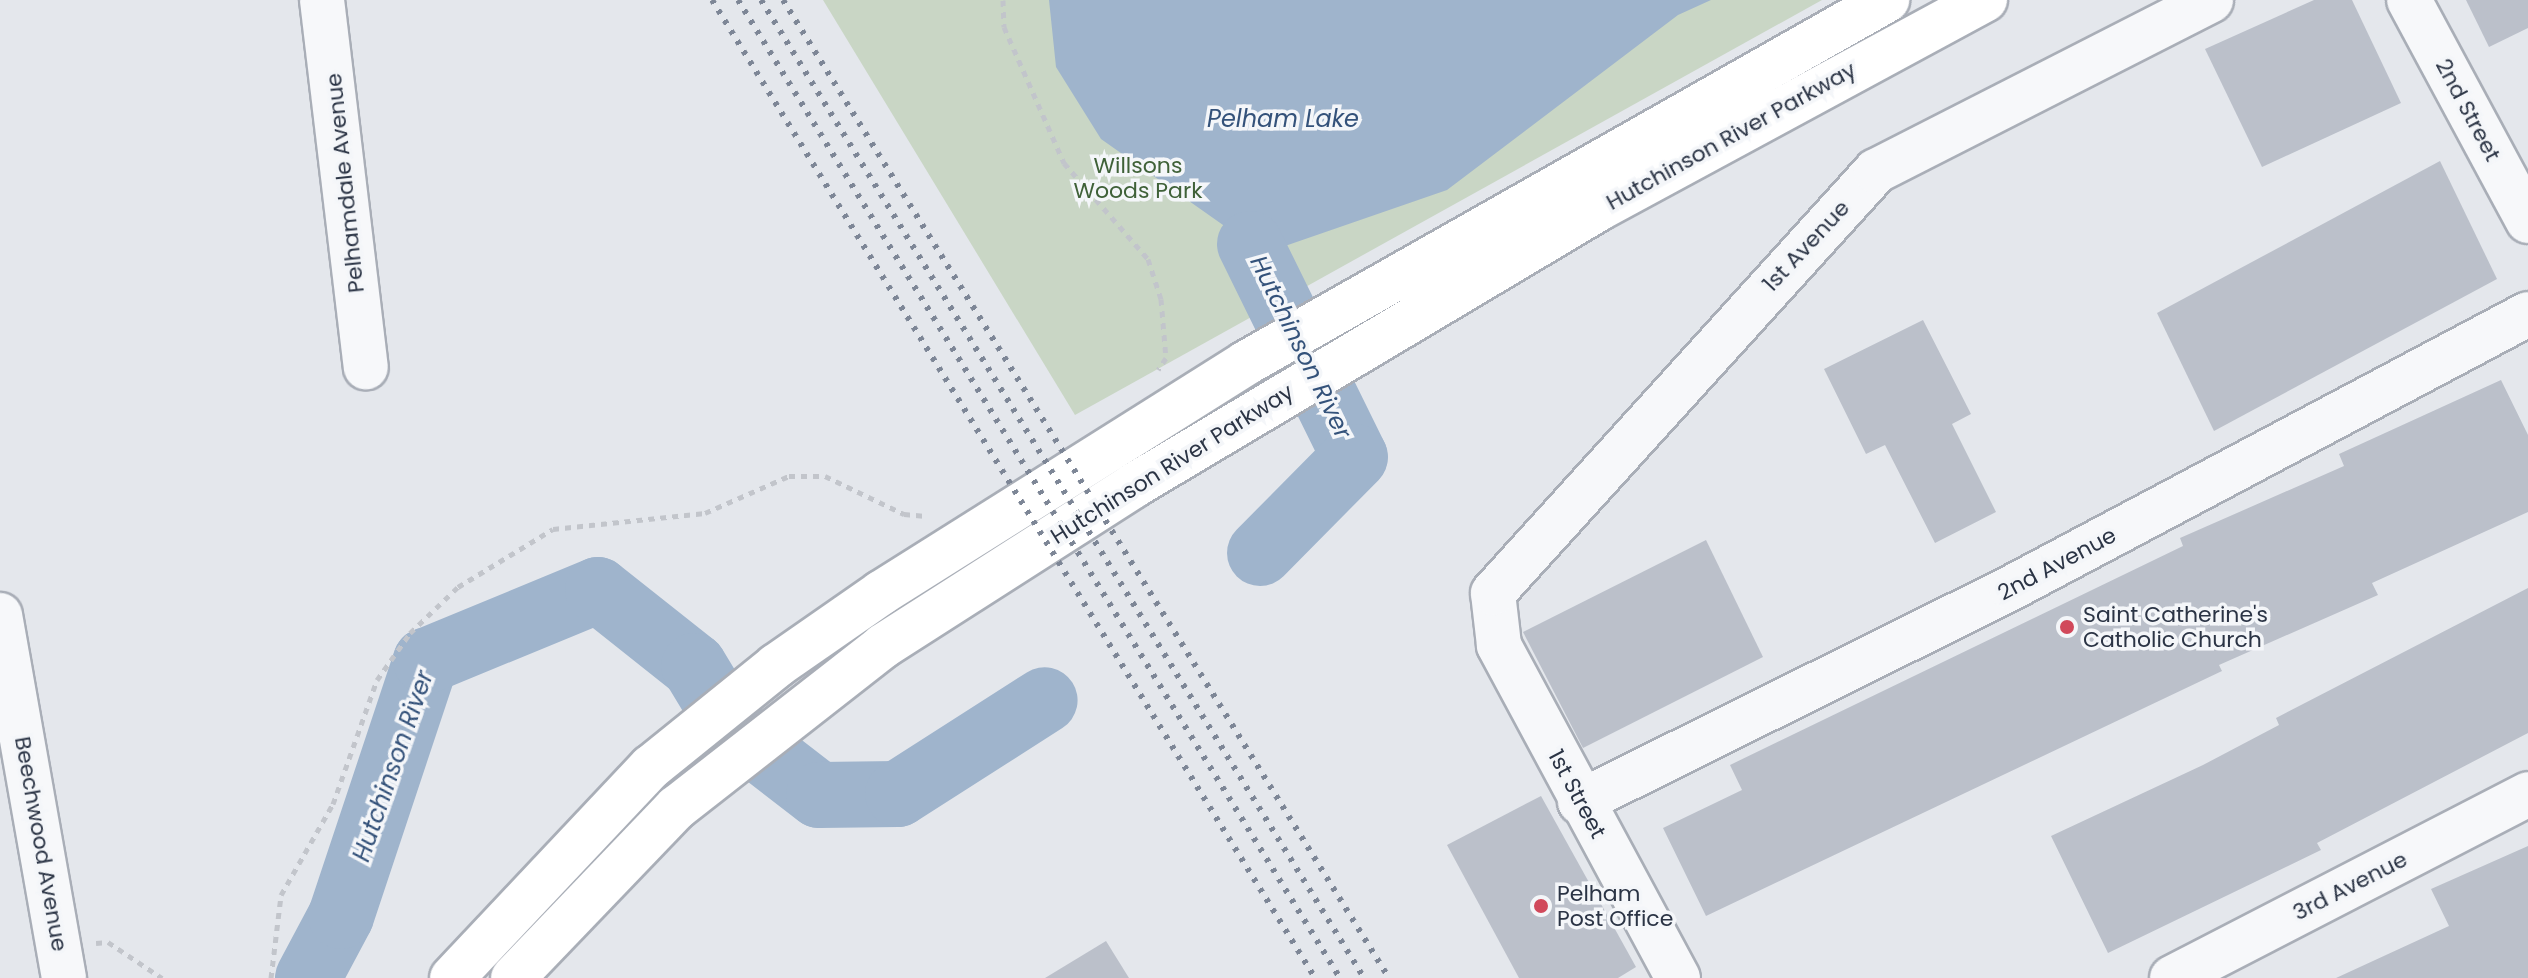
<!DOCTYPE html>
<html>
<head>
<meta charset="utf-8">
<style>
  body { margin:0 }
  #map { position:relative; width:2528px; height:978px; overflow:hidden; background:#e4e7ec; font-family:Poppins,sans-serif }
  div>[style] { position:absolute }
  .green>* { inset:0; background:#c9d6c5 }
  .water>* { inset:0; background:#9fb4cc }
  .river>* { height:66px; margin:-33px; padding:0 33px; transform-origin:33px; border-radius:33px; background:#9fb4cc }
  .building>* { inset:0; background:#bbc0ca }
  .path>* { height:5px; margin-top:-2.5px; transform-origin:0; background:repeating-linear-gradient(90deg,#c2c5cb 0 6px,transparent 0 12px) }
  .roads { filter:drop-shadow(2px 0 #a9aeb7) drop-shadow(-2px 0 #a9aeb7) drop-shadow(0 2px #a9aeb7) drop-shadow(0 -2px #a9aeb7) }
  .minor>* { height:44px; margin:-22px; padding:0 22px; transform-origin:22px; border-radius:22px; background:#f7f8fa }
  .highway>* { height:44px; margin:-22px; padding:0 22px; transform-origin:22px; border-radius:22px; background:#fff }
  .rail>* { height:6px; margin-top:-3px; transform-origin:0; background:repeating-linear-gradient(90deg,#7d8696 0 4px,transparent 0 12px) }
  .dots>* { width:22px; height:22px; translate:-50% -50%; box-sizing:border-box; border:4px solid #f4f6f9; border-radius:50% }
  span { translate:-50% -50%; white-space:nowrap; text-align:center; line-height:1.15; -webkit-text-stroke:7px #f4f6f9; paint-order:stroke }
  .street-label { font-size:22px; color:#2b3445 }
  .park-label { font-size:22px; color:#3f6138 }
  .poi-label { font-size:22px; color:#2b3445 }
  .left { translate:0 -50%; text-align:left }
  .water-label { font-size:24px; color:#34527a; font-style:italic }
</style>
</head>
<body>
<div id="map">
  <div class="green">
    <div style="clip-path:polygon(823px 0,1822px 0,1075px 415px)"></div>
  </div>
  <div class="water">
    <div style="clip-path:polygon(1049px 0,1711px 0,1678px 15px,1447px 190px,1285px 246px,1250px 244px,1101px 139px,1056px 67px)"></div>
  </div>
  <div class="river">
    <div style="left:1250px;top:244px;width:237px;rotate:63.8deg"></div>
    <div style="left:1355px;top:457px;width:135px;rotate:134.7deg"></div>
    <div style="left:308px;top:978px;width:70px;rotate:-62deg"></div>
    <div style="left:341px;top:916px;width:269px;rotate:-71.6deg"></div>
    <div style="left:426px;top:661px;width:186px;rotate:-22.4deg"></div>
    <div style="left:598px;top:590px;width:122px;rotate:38.4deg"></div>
    <div style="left:694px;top:666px;width:71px;rotate:58.8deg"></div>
    <div style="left:731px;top:727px;width:111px;rotate:37.7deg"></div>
    <div style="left:819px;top:795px;width:79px;rotate:-0.7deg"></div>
    <div style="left:898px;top:794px;width:174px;rotate:-32.6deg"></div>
  </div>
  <div class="building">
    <div style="clip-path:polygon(2314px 0,2352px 0,2401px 103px,2262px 167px,2205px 49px)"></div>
    <div style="clip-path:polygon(2466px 0,2528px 0,2528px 28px,2489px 47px)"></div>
    <div style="clip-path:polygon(2440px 161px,2497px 279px,2214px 431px,2157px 313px)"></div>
    <div style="clip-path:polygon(1923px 320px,1971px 414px,1952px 424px,1996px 512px,1935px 543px,1885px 445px,1866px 454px,1824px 369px)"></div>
    <div style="clip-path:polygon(2501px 380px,2528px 435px,2528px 512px,2372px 583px,2378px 595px,2219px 665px,2222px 671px,1706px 916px,1663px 828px,1742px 790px,1730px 765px,2183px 546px,2180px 538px,2344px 466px,2339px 454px)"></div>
    <div style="clip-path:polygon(1706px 540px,1763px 657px,1583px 748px,1523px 632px)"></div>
    <div style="clip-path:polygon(2528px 588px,2528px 733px,2317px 843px,2321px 850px,2108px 953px,2051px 836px,2203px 765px,2279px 725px,2276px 718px)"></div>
    <div style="clip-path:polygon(1541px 796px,1636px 967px,1618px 978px,1519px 978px,1447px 845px)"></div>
    <div style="clip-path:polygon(2528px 846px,2528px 978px,2336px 978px,2449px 926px,2431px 889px)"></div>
    <div style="clip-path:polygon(1106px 941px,1129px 978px,1045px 978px)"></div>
  </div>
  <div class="path">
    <div style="left:1003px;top:0;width:27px;rotate:88deg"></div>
    <div style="left:1004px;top:27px;width:149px;rotate:66.2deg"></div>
    <div style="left:1064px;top:163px;width:128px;rotate:48.8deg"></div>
    <div style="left:1148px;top:259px;width:42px;rotate:72deg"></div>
    <div style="left:1161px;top:299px;width:59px;rotate:85.2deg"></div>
    <div style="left:1166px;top:358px;width:14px;rotate:124deg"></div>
    <div style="left:96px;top:943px;width:12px;rotate:-5deg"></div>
    <div style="left:108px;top:942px;width:65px;rotate:33.7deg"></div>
    <div style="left:271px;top:978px;width:84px;rotate:-83.1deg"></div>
    <div style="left:281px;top:895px;width:105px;rotate:-60.3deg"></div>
    <div style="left:333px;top:804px;width:132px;rotate:-70.5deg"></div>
    <div style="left:377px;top:680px;width:57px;rotate:-54.9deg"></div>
    <div style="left:410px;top:633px;width:66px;rotate:-43.8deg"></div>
    <div style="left:458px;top:587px;width:111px;rotate:-31.4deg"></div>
    <div style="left:553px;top:529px;width:153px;rotate:-6deg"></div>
    <div style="left:705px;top:513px;width:92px;rotate:-23.8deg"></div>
    <div style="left:789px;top:476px;width:36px"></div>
    <div style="left:825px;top:476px;width:88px;rotate:25.7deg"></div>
    <div style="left:904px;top:514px;width:22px;rotate:5deg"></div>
  </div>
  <div class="roads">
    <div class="minor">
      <div style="left:322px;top:0;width:370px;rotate:83.2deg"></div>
      <div style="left:2409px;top:0;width:251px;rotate:61.7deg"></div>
      <div style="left:0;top:615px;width:369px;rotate:80deg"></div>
      <div style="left:1580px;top:802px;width:481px;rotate:-26.4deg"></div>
      <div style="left:2011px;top:588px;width:585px;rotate:-27.92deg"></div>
      <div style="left:1678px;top:978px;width:378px;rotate:-118.3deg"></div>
      <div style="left:1499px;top:645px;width:52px;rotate:-96.6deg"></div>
      <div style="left:1493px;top:593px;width:570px;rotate:-47.77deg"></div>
      <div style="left:1876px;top:171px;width:376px;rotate:-27deg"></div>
      <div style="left:2172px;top:978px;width:401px;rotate:-27.3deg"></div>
    </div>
    <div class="highway">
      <div style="left:452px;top:978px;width:290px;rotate:-46.7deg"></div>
      <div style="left:651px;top:767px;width:161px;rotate:-38.9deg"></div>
      <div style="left:776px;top:666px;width:128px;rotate:-34.8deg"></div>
      <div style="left:881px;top:593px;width:431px;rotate:-32.2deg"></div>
      <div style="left:1246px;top:363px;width:737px;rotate:-29.52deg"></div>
      <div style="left:513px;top:978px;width:236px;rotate:-46.2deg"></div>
      <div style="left:676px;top:808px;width:263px;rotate:-38deg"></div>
      <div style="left:883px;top:646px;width:297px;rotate:-32.6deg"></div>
      <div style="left:1133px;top:486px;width:541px;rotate:-30.78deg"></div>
      <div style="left:1598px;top:209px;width:440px;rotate:-28.4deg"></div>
    </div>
  </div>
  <div class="rail">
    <div style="left:712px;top:0;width:1149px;rotate:58.34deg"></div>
    <div style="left:738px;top:0;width:1148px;rotate:58.39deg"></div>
    <div style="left:761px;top:0;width:1149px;rotate:58.34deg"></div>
    <div style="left:783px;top:0;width:1151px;rotate:58.22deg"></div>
  </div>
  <div class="dots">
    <div style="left:2067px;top:627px;background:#d1495b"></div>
    <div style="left:1541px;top:906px;background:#d1495b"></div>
  </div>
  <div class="street-label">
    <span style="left:2468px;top:110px;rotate:62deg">2nd Street</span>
    <span style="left:1731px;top:136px;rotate:-29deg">Hutchinson River Parkway</span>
    <span style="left:345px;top:183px;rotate:-96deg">Pelhamdale Avenue</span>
    <span style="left:1806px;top:246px;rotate:-47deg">1st Avenue</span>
    <span style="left:1172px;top:464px;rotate:-32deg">Hutchinson River Parkway</span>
    <span style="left:2057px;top:564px;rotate:-28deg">2nd Avenue</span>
    <span style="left:1577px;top:794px;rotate:62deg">1st Street</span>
    <span style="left:41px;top:844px;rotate:80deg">Beechwood Avenue</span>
    <span style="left:2350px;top:886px;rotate:-27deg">3rd Avenue</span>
  </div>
  <div class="park-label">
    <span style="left:1138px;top:178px">Willsons<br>Woods Park</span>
  </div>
  <div class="poi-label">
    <span class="left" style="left:2083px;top:627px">Saint Catherine's<br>Catholic Church</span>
    <span class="left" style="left:1557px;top:906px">Pelham<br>Post Office</span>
  </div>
  <div class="water-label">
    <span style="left:1283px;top:119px">Pelham Lake</span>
    <span style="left:1301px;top:347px;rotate:64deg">Hutchinson River</span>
    <span style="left:393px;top:766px;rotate:-71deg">Hutchinson River</span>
  </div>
</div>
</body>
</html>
